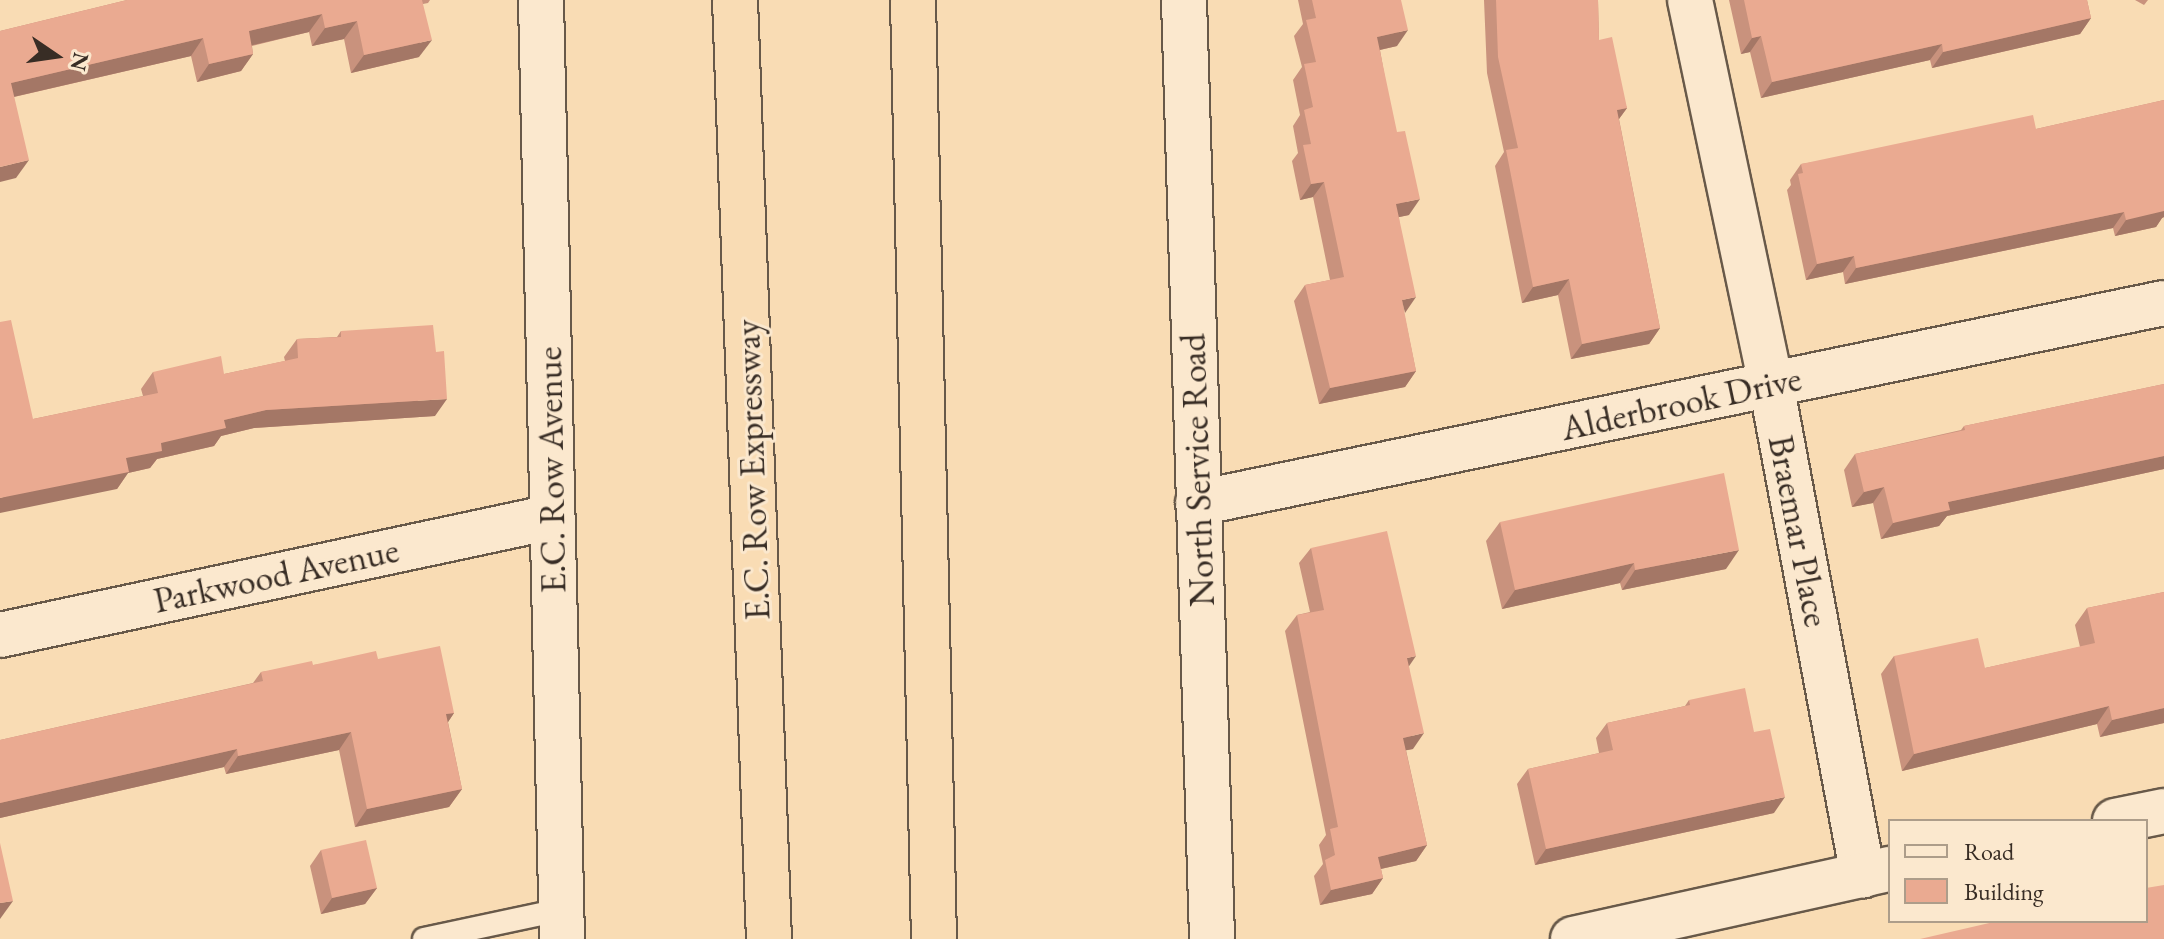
<!DOCTYPE html>
<html>
<head>
<meta charset="utf-8">
<style>
  body { margin:0 }
  #map { position:relative; width:2164px; height:939px; overflow:hidden; background:#f9dcb4; font-family:"EB Garamond",serif }
  div>[style] { position:absolute }
  .roads { filter:drop-shadow(2px 0 #685949) drop-shadow(-2px 0 #685949) drop-shadow(0 2px #685949) drop-shadow(0 -2px #685949) }
  .service>* { height:22px; margin:-11px; padding:0 11px; transform-origin:11px; border-radius:11px; background:#fbe8ce }
  .minor>* { height:44px; margin:-22px; padding:0 22px; transform-origin:22px; border-radius:22px; background:#fbe8ce }
  .tertiary>* { height:44px; margin:-22px; padding:0 22px; transform-origin:22px; border-radius:22px; background:#fbe8ce }
  .motorway>* { height:44px; margin:-22px; padding:0 22px; transform-origin:22px; border-radius:22px; background:#f9dcb4 }
  .wall>* { inset:0; background:#c9927d }
  .shaded-wall>* { inset:0; background:#a47766 }
  .building>* { inset:0; background:#eaaa91 }
  span { translate:-50% -50%; white-space:nowrap; text-align:center; line-height:1.15; -webkit-text-stroke:6px #fbe8ce; paint-order:stroke }
  .street-label { font-size:36px; color:#382d25 }
  .legend { position:absolute; left:1888px; top:819px; width:260px; height:104px; box-sizing:border-box; background:#fbe8ce; border:2px solid #ad9d8a; margin:0; padding:10px 14px; list-style:none; font-size:24px; color:#382d25 }
  .legend li { display:flex; align-items:center; gap:16px; height:40px }
  .legend b { width:40px; border:2px solid #ad9d8a }
  .north { position:absolute; left:16px; top:16px; width:80px; height:80px; -webkit-text-stroke:6px #fbe8ce; paint-order:stroke; rotate:103deg; font-size:22px; font-weight:700; line-height:32px; text-align:center; color:#382d25 }
  .north::after { content:''; display:block; margin:auto; width:28px; height:36px; background:#382d25; clip-path:polygon(50% 0,100% 100%,50% 72%,0 100%) }
</style>
</head>
<body>
<div id="map">
  <div class="roads">
    <div class="service">
      <div style="left:424px;top:939px;width:140px;rotate:-12deg"></div>
    </div>
    <div class="minor">
      <div style="left:1690px;top:0;width:392px;rotate:78.1deg"></div>
      <div style="left:1771px;top:384px;width:500px;rotate:79.4deg"></div>
      <div style="left:1198px;top:503px;width:986px;rotate:-11.7deg"></div>
      <div style="left:0;top:635px;width:564px;rotate:-12.07deg"></div>
      <div style="left:2115px;top:821px;width:50px;rotate:-11.5deg"></div>
      <div style="left:1573px;top:939px;width:325px;rotate:-12.5deg"></div>
    </div>
    <div class="tertiary">
      <div style="left:541px;top:0;width:939px;rotate:88.72deg"></div>
      <div style="left:1184px;top:0;width:939px;rotate:88.29deg"></div>
    </div>
    <div class="motorway">
      <div style="left:735px;top:0;width:940px;rotate:87.93deg"></div>
      <div style="left:913px;top:0;width:939px;rotate:88.72deg"></div>
    </div>
  </div>
  <div class="wall">
    <div style="clip-path:polygon(127px 0,430px 0,428px 3px,423px 4px,419px 57px,351px 73px,344px 39px,312px 46px,309px 32px,252px 46px,253px 54px,241px 71px,197px 82px,191px 56px,14px 97px,16px 178px,0 31px)"></div>
    <div style="clip-path:polygon(1298px 0,1401px 0,1397px 46px,1380px 50px,1409px 215px,1399px 217px,1404px 313px,1416px 371px,1405px 387px,1319px 404px,1294px 301px,1305px 285px,1330px 280px,1313px 197px,1300px 200px,1292px 161px,1298px 153px,1293px 126px,1300px 115px,1293px 80px,1302px 67px,1294px 36px,1303px 24px)"></div>
    <div style="clip-path:polygon(1484px 0,1598px 0,1599px 40px,1627px 108px,1619px 119px,1660px 328px,1649px 344px,1571px 359px,1558px 295px,1522px 303px,1495px 166px,1504px 152px,1487px 73px)"></div>
    <div style="clip-path:polygon(1729px 0,2087px 0,2091px 18px,2080px 34px,1932px 68px,1930px 60px,1761px 98px,1750px 52px,1741px 54px)"></div>
    <div style="clip-path:polygon(2135px 0,2148px 0,2144px 5px)"></div>
    <div style="clip-path:polygon(2164px 100px,2164px 217px,2162px 218px,2156px 227px,2115px 236px,2113px 228px,1845px 284px,1843px 272px,1806px 280px,1787px 190px,1791px 185px,1790px 180px,1801px 164px,2036px 129px)"></div>
    <div style="clip-path:polygon(341px 331px,435px 416px,254px 428px,221px 436px,214px 446px,157px 459px,150px 468px,128px 473px,117px 489px,33px 419px,143px 396px,141px 389px,153px 372px,224px 374px,285px 361px,284px 357px,297px 339px,337px 337px)"></div>
    <div style="clip-path:polygon(2164px 384px,2164px 469px,1947px 516px,1939px 526px,1881px 539px,1873px 503px,1852px 507px,1844px 470px,1855px 454px,1961px 430px,1964px 426px)"></div>
    <div style="clip-path:polygon(1500px 522px,1726px 569px,1622px 590px,1620px 583px,1502px 609px,1486px 541px)"></div>
    <div style="clip-path:polygon(1311px 548px,1409px 666px,1413px 749px,1406px 750px,1427px 845px,1416px 861px,1381px 869px,1383px 878px,1372px 894px,1320px 905px,1314px 876px,1323px 864px,1319px 845px,1326px 835px,1285px 631px,1297px 615px,1310px 612px,1299px 563px)"></div>
    <div style="clip-path:polygon(2164px 592px,2164px 723px,2100px 737px,2097px 724px,1902px 771px,1881px 674px,1894px 656px,1985px 668px,2080px 647px,2075px 625px,2087px 608px)"></div>
    <div style="clip-path:polygon(378px 659px,454px 713px,448px 722px,462px 789px,449px 807px,355px 827px,339px 750px,226px 774px,224px 767px,0 818px,0 740px,253px 683px,261px 672px,313px 665px)"></div>
    <div style="clip-path:polygon(1689px 700px,1774px 813px,1535px 865px,1517px 784px,1528px 769px,1599px 753px,1596px 738px,1607px 723px,1685px 706px)"></div>
    <div style="clip-path:polygon(321px 850px,377px 888px,365px 904px,321px 914px,310px 866px)"></div>
  </div>
  <div class="shaded-wall">
    <div style="clip-path:polygon(322px 14px,309px 32px,236px 49px,249px 31px)"></div>
    <div style="clip-path:polygon(2091px 18px,2080px 34px,1932px 68px,1943px 52px)"></div>
    <div style="clip-path:polygon(357px 21px,344px 39px,312px 46px,325px 28px)"></div>
    <div style="clip-path:polygon(1408px 30px,1397px 46px,1366px 53px,1377px 37px)"></div>
    <div style="clip-path:polygon(1761px 36px,1750px 52px,1741px 54px,1752px 38px)"></div>
    <div style="clip-path:polygon(203px 38px,191px 56px,0 100px,11px 83px)"></div>
    <div style="clip-path:polygon(432px 40px,419px 57px,351px 73px,364px 55px)"></div>
    <div style="clip-path:polygon(1942px 44px,1930px 60px,1761px 98px,1772px 82px)"></div>
    <div style="clip-path:polygon(253px 54px,241px 71px,197px 82px,209px 64px)"></div>
    <div style="clip-path:polygon(1627px 108px,1616px 123px,1617px 110px)"></div>
    <div style="clip-path:polygon(29px 160px,16px 178px,0 182px,0 167px)"></div>
    <div style="clip-path:polygon(1324px 182px,1313px 197px,1300px 200px,1311px 184px)"></div>
    <div style="clip-path:polygon(1420px 199px,1409px 215px,1385px 220px,1396px 204px)"></div>
    <div style="clip-path:polygon(2164px 205px,2164px 217px,2162px 218px,2156px 227px,2115px 236px,2126px 220px)"></div>
    <div style="clip-path:polygon(2124px 212px,2113px 228px,1845px 284px,1856px 268px)"></div>
    <div style="clip-path:polygon(1854px 256px,1843px 272px,1806px 280px,1817px 264px)"></div>
    <div style="clip-path:polygon(1569px 279px,1558px 295px,1522px 303px,1533px 287px)"></div>
    <div style="clip-path:polygon(1416px 297px,1405px 313px,1402px 300px)"></div>
    <div style="clip-path:polygon(1660px 328px,1649px 344px,1571px 359px,1582px 344px)"></div>
    <div style="clip-path:polygon(1416px 371px,1405px 387px,1319px 404px,1330px 388px)"></div>
    <div style="clip-path:polygon(447px 399px,435px 416px,254px 428px,221px 436px,214px 446px,157px 459px,150px 468px,128px 473px,117px 489px,0 513px,0 498px,126px 458px,161px 443px,224px 420px,266px 410px)"></div>
    <div style="clip-path:polygon(2164px 456px,2164px 469px,1947px 516px,1939px 526px,1881px 539px,1893px 523px,1948px 502px)"></div>
    <div style="clip-path:polygon(1884px 487px,1873px 503px,1852px 507px,1864px 492px)"></div>
    <div style="clip-path:polygon(1739px 550px,1726px 569px,1622px 590px,1635px 570px)"></div>
    <div style="clip-path:polygon(1634px 563px,1620px 583px,1502px 609px,1515px 590px)"></div>
    <div style="clip-path:polygon(1416px 656px,1405px 672px,1407px 658px)"></div>
    <div style="clip-path:polygon(2109px 706px,2097px 724px,1902px 771px,1914px 754px)"></div>
    <div style="clip-path:polygon(2164px 708px,2164px 723px,2100px 737px,2112px 720px)"></div>
    <div style="clip-path:polygon(454px 713px,442px 731px,446px 714px)"></div>
    <div style="clip-path:polygon(351px 732px,339px 750px,226px 774px,238px 756px)"></div>
    <div style="clip-path:polygon(1424px 733px,1413px 749px,1392px 753px,1403px 738px)"></div>
    <div style="clip-path:polygon(237px 749px,224px 767px,0 818px,0 803px)"></div>
    <div style="clip-path:polygon(462px 789px,449px 807px,355px 827px,367px 809px)"></div>
    <div style="clip-path:polygon(1785px 797px,1774px 813px,1535px 865px,1546px 849px)"></div>
    <div style="clip-path:polygon(1427px 845px,1416px 861px,1367px 872px,1378px 857px)"></div>
    <div style="clip-path:polygon(1383px 878px,1372px 894px,1320px 905px,1331px 890px)"></div>
    <div style="clip-path:polygon(377px 888px,365px 904px,321px 914px,332px 898px)"></div>
    <div style="clip-path:polygon(13px 901px,0 919px,0 903px)"></div>
  </div>
  <div class="building">
    <div style="clip-path:polygon(127px 0,422px 0,432px 40px,364px 55px,357px 21px,325px 28px,322px 14px,249px 31px,253px 54px,209px 64px,203px 38px,11px 83px,29px 160px,0 167px,0 31px)"></div>
    <div style="clip-path:polygon(1312px 0,1401px 0,1408px 30px,1377px 37px,1397px 132px,1405px 131px,1420px 199px,1396px 204px,1416px 297px,1402px 300px,1416px 371px,1330px 388px,1305px 285px,1344px 277px,1324px 182px,1311px 184px,1303px 145px,1311px 144px,1304px 110px,1313px 107px,1304px 64px,1316px 62px,1306px 20px,1316px 18px)"></div>
    <div style="clip-path:polygon(1496px 0,1598px 0,1599px 40px,1612px 37px,1627px 108px,1617px 110px,1660px 328px,1582px 344px,1569px 279px,1533px 287px,1506px 150px,1518px 148px,1498px 57px)"></div>
    <div style="clip-path:polygon(1744px 0,2087px 0,2091px 18px,1943px 52px,1942px 44px,1772px 82px,1761px 36px,1752px 38px)"></div>
    <div style="clip-path:polygon(2164px 100px,2164px 211px,2126px 220px,2124px 212px,1856px 268px,1854px 256px,1817px 264px,1798px 174px,1803px 173px,1801px 164px,2033px 115px,2036px 129px)"></div>
    <div style="clip-path:polygon(11px 320px,33px 419px,158px 393px,153px 372px,221px 356px,224px 374px,298px 358px,297px 339px,341px 337px,341px 331px,433px 325px,436px 352px,444px 351px,447px 399px,266px 410px,224px 420px,226px 428px,161px 443px,162px 451px,126px 458px,129px 472px,0 498px,0 322px)"></div>
    <div style="clip-path:polygon(2164px 384px,2164px 456px,1948px 502px,1950px 510px,1893px 523px,1884px 487px,1864px 492px,1855px 454px,1965px 430px,1964px 426px)"></div>
    <div style="clip-path:polygon(1724px 473px,1739px 550px,1635px 570px,1634px 563px,1515px 590px,1500px 522px)"></div>
    <div style="clip-path:polygon(1387px 531px,1416px 656px,1407px 658px,1424px 733px,1403px 738px,1427px 845px,1378px 857px,1383px 878px,1331px 890px,1325px 860px,1335px 855px,1330px 829px,1338px 827px,1297px 615px,1324px 610px,1311px 548px)"></div>
    <div style="clip-path:polygon(2164px 592px,2164px 708px,2112px 720px,2109px 706px,1914px 754px,1894px 656px,1978px 638px,1985px 668px,2095px 643px,2087px 608px)"></div>
    <div style="clip-path:polygon(440px 646px,454px 713px,446px 714px,462px 789px,367px 809px,351px 732px,238px 756px,237px 749px,0 803px,0 740px,263px 681px,261px 672px,312px 661px,313px 665px,376px 651px,378px 659px)"></div>
    <div style="clip-path:polygon(1745px 688px,1754px 732px,1770px 729px,1785px 797px,1546px 849px,1528px 769px,1613px 750px,1607px 723px,1690px 705px,1689px 700px)"></div>
    <div style="clip-path:polygon(366px 840px,377px 888px,332px 898px,321px 850px)"></div>
    <div style="clip-path:polygon(0 843px,13px 901px,0 903px)"></div>
    <div style="clip-path:polygon(2164px 885px,2164px 939px,1920px 939px,1998px 921px,2146px 921px,2146px 888px)"></div>
  </div>
  <div class="street-label">
    <span style="left:1681px;top:403px;rotate:-12deg">Alderbrook Drive</span>
    <span style="left:551px;top:470px;rotate:-91deg">E.C. Row Avenue</span>
    <span style="left:752px;top:470px;rotate:-92deg">E.C. Row Expressway</span>
    <span style="left:1197px;top:470px;rotate:-92deg">North Service Road</span>
    <span style="left:1799px;top:531px;rotate:79deg">Braemar Place</span>
    <span style="left:276px;top:575px;rotate:-12deg">Parkwood Avenue</span>
  </div>
  <ul class="legend">
  <li><b style="height:10px;background:#fbe8ce"></b>Road</li>
  <li><b style="height:22px;background:#eaaa91"></b>Building</li>
  </ul>
  <div class="north">N</div>
</div>
</body>
</html>
